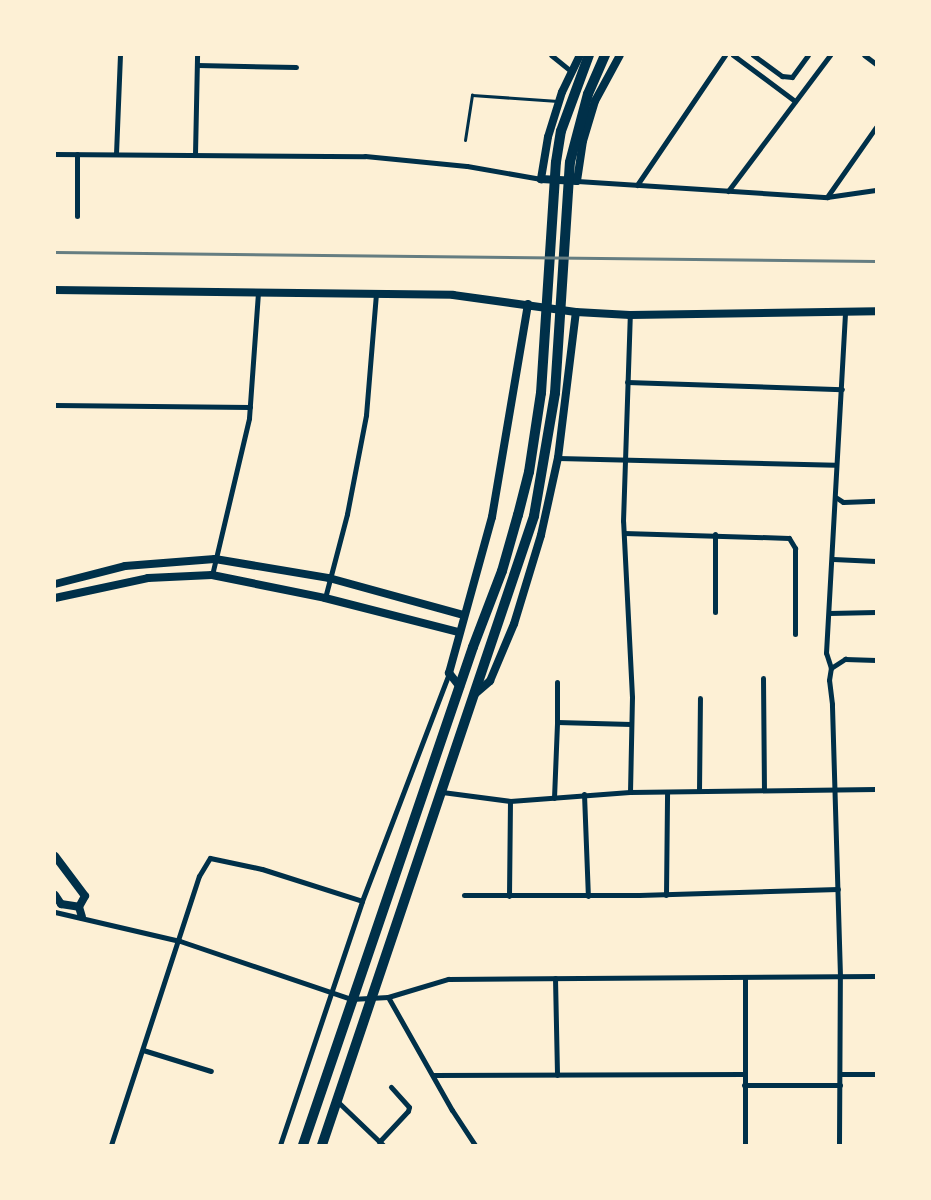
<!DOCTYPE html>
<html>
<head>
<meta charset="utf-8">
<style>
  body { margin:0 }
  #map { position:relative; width:931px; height:1200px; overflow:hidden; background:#fdf0d5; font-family:Raleway,sans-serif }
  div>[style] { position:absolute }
  .service>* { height:3px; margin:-1.5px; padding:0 1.5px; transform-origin:1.5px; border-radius:1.5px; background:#003049 }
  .minor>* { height:5px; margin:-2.5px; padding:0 2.5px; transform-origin:2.5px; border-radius:2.5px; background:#003049 }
  .tertiary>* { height:8px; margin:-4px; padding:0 4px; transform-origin:4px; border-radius:4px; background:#003049 }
  .trunk>* { height:10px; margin:-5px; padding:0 5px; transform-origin:5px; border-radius:5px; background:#003049 }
  .rail>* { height:3px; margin:-1.5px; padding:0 1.5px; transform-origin:1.5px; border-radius:1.5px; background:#657d81 }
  span { translate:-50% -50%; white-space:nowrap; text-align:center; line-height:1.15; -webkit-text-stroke:5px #fdf0d5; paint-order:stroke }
  .frame { position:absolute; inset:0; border:56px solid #fdf0d5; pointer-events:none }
</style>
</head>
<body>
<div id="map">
  <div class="service">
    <div style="left:465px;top:140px;width:46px;rotate:-81.2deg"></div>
    <div style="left:472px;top:95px;width:86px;rotate:4deg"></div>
  </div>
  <div class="minor">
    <div style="left:551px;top:55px;width:26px;rotate:39deg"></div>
    <div style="left:733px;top:55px;width:77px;rotate:36.6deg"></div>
    <div style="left:753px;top:55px;width:36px;rotate:36deg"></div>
    <div style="left:782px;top:76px;width:10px;rotate:6deg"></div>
    <div style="left:792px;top:77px;width:27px;rotate:-54deg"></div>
    <div style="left:864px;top:55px;width:15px;rotate:37deg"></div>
    <div style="left:197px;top:65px;width:99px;rotate:1.2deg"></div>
    <div style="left:55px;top:154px;width:310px;rotate:0.4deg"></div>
    <div style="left:365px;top:156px;width:102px;rotate:5.6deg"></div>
    <div style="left:467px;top:166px;width:75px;rotate:10deg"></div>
    <div style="left:116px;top:154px;width:99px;rotate:-87.7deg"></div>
    <div style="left:195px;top:154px;width:99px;rotate:-88.8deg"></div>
    <div style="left:577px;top:181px;width:251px;rotate:3.7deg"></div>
    <div style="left:827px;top:197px;width:49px;rotate:-8.1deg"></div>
    <div style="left:637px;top:185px;width:157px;rotate:-55.9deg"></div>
    <div style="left:728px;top:191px;width:170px;rotate:-53.1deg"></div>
    <div style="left:827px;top:197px;width:85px;rotate:-55deg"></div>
    <div style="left:77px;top:216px;width:62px;rotate:-90deg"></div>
    <div style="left:627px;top:382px;width:215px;rotate:1.9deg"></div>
    <div style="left:55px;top:405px;width:195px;rotate:0.6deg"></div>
    <div style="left:558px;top:458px;width:277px;rotate:1.4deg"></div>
    <div style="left:837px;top:498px;width:7px;rotate:34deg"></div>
    <div style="left:843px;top:502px;width:33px;rotate:-2deg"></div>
    <div style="left:624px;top:533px;width:165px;rotate:1.7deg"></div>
    <div style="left:789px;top:538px;width:12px;rotate:59deg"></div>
    <div style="left:795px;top:548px;width:86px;rotate:90deg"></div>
    <div style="left:715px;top:534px;width:78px;rotate:90deg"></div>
    <div style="left:833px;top:559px;width:43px;rotate:2.7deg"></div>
    <div style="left:212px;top:575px;width:161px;rotate:-76.7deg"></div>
    <div style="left:249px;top:418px;width:126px;rotate:-85.9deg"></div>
    <div style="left:325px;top:598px;width:87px;rotate:-75.3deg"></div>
    <div style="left:347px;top:514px;width:101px;rotate:-79.1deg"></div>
    <div style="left:366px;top:415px;width:122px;rotate:-85.3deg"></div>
    <div style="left:829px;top:613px;width:47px;rotate:-1.2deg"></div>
    <div style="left:831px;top:668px;width:16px;rotate:-108deg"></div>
    <div style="left:826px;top:653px;width:343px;rotate:-86.8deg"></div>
    <div style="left:763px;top:678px;width:112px;rotate:89.5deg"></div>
    <div style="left:557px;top:682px;width:40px;rotate:90deg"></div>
    <div style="left:699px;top:791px;width:93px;rotate:-89.4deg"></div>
    <div style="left:442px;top:792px;width:69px;rotate:7.5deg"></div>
    <div style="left:510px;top:801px;width:120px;rotate:-4.3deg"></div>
    <div style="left:630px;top:792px;width:246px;rotate:-0.7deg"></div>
    <div style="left:630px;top:792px;width:95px;rotate:-88.8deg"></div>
    <div style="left:632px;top:697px;width:176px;rotate:-92.9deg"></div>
    <div style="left:623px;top:521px;width:206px;rotate:-88.1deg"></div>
    <div style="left:584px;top:794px;width:102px;rotate:87.8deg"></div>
    <div style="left:554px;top:798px;width:76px;rotate:-87.7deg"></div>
    <div style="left:557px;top:722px;width:74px;rotate:1.5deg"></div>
    <div style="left:464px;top:895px;width:175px"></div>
    <div style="left:639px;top:895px;width:199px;rotate:-1.7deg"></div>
    <div style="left:666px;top:895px;width:103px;rotate:-89.4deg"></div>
    <div style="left:509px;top:896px;width:95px;rotate:-89.4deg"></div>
    <div style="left:55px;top:912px;width:128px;rotate:13.1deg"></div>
    <div style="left:180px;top:941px;width:181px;rotate:18.7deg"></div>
    <div style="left:351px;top:999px;width:37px;rotate:-3deg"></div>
    <div style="left:388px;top:997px;width:63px;rotate:-16.7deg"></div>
    <div style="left:448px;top:979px;width:428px;rotate:-0.4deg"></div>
    <div style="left:555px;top:978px;width:97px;rotate:88.8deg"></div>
    <div style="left:388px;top:997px;width:130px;rotate:60.5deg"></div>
    <div style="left:452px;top:1110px;width:42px;rotate:56.7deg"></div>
    <div style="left:143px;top:1050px;width:71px;rotate:17.2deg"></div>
    <div style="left:840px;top:1074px;width:36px"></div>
    <div style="left:433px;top:1075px;width:311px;rotate:-0.2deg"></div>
    <div style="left:744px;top:1085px;width:96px"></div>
    <div style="left:337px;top:1101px;width:64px;rotate:43.7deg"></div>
    <div style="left:379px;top:1142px;width:42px;rotate:-46.9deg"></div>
    <div style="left:408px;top:1111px;width:4px;rotate:-76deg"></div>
    <div style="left:409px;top:1107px;width:27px;rotate:-132deg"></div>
    <div style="left:111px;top:1145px;width:283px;rotate:-71.9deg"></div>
    <div style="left:199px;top:876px;width:21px;rotate:-59deg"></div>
    <div style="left:210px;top:858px;width:53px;rotate:11.9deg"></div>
    <div style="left:262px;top:869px;width:105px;rotate:17.7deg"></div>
    <div style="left:280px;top:1145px;width:257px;rotate:-71.4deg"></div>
    <div style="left:362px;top:901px;width:244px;rotate:-69.1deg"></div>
    <div style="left:745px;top:1145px;width:168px;rotate:-90deg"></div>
    <div style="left:839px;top:1145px;width:169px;rotate:-89.7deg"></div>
    <div style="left:840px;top:976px;width:272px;rotate:-91.7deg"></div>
    <div style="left:832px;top:704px;width:24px;rotate:-97deg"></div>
    <div style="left:829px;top:680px;width:12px;rotate:-81deg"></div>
    <div style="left:831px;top:668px;width:17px;rotate:-33deg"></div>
    <div style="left:845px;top:659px;width:31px;rotate:2deg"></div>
  </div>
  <div class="tertiary">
    <div style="left:580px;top:55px;width:41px;rotate:115.9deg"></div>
    <div style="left:562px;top:92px;width:47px;rotate:107.3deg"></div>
    <div style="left:548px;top:137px;width:43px;rotate:99.5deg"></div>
    <div style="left:541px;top:179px;width:36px;rotate:3deg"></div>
    <div style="left:577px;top:181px;width:40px;rotate:-81.5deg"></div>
    <div style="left:583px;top:141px;width:42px;rotate:-73.3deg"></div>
    <div style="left:595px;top:101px;width:52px;rotate:-61.5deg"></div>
    <div style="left:55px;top:290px;width:398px;rotate:0.7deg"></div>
    <div style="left:453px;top:295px;width:124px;rotate:7.9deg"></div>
    <div style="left:576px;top:312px;width:54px;rotate:3.2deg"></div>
    <div style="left:630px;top:315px;width:246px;rotate:-0.9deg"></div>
    <div style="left:55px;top:584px;width:72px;rotate:-14.4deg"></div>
    <div style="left:125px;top:566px;width:90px;rotate:-4.4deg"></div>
    <div style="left:215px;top:559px;width:116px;rotate:9.5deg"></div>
    <div style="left:329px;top:578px;width:139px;rotate:15.4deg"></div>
    <div style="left:55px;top:598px;width:95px;rotate:-12.1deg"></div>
    <div style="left:148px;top:578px;width:64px;rotate:-2.7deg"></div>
    <div style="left:212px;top:575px;width:115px;rotate:11.5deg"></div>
    <div style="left:325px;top:598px;width:137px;rotate:14.3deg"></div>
    <div style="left:460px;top:687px;width:18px;rotate:-128deg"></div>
    <div style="left:449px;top:673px;width:162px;rotate:-74.6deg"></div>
    <div style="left:492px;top:517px;width:216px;rotate:-80.4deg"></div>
    <div style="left:475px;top:694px;width:20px;rotate:-41deg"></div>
    <div style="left:490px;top:681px;width:62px;rotate:-67.2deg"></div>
    <div style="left:514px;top:624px;width:93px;rotate:-73.1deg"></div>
    <div style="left:541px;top:535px;width:79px;rotate:-77.6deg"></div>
    <div style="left:558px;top:458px;width:147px;rotate:-83deg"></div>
    <div style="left:55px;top:856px;width:50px;rotate:53.1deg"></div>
    <div style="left:85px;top:896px;width:13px;rotate:119deg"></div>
    <div style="left:79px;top:907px;width:10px;rotate:73deg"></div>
    <div style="left:55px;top:895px;width:11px;rotate:56deg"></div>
    <div style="left:61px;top:904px;width:18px;rotate:9deg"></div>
  </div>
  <div class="trunk">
    <div style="left:303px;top:1145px;width:526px;rotate:-71.15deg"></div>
    <div style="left:473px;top:647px;width:81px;rotate:-69.1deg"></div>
    <div style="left:502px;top:571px;width:58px;rotate:-74.1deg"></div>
    <div style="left:518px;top:515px;width:44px;rotate:-75.7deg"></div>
    <div style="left:529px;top:472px;width:80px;rotate:-81.4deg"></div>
    <div style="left:541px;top:393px;width:231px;rotate:-86.3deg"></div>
    <div style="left:556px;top:162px;width:31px;rotate:-81deg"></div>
    <div style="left:561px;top:131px;width:81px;rotate:-69.8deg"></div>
    <div style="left:322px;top:1145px;width:664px;rotate:-71.37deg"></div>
    <div style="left:534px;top:516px;width:125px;rotate:-80.3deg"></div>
    <div style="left:555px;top:393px;width:231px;rotate:-86.3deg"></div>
    <div style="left:570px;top:162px;width:70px;rotate:-75.2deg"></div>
    <div style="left:588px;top:94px;width:43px;rotate:-66.4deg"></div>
  </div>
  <div class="rail">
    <div style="left:55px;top:252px;width:821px;rotate:0.63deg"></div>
  </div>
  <div class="frame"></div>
</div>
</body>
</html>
